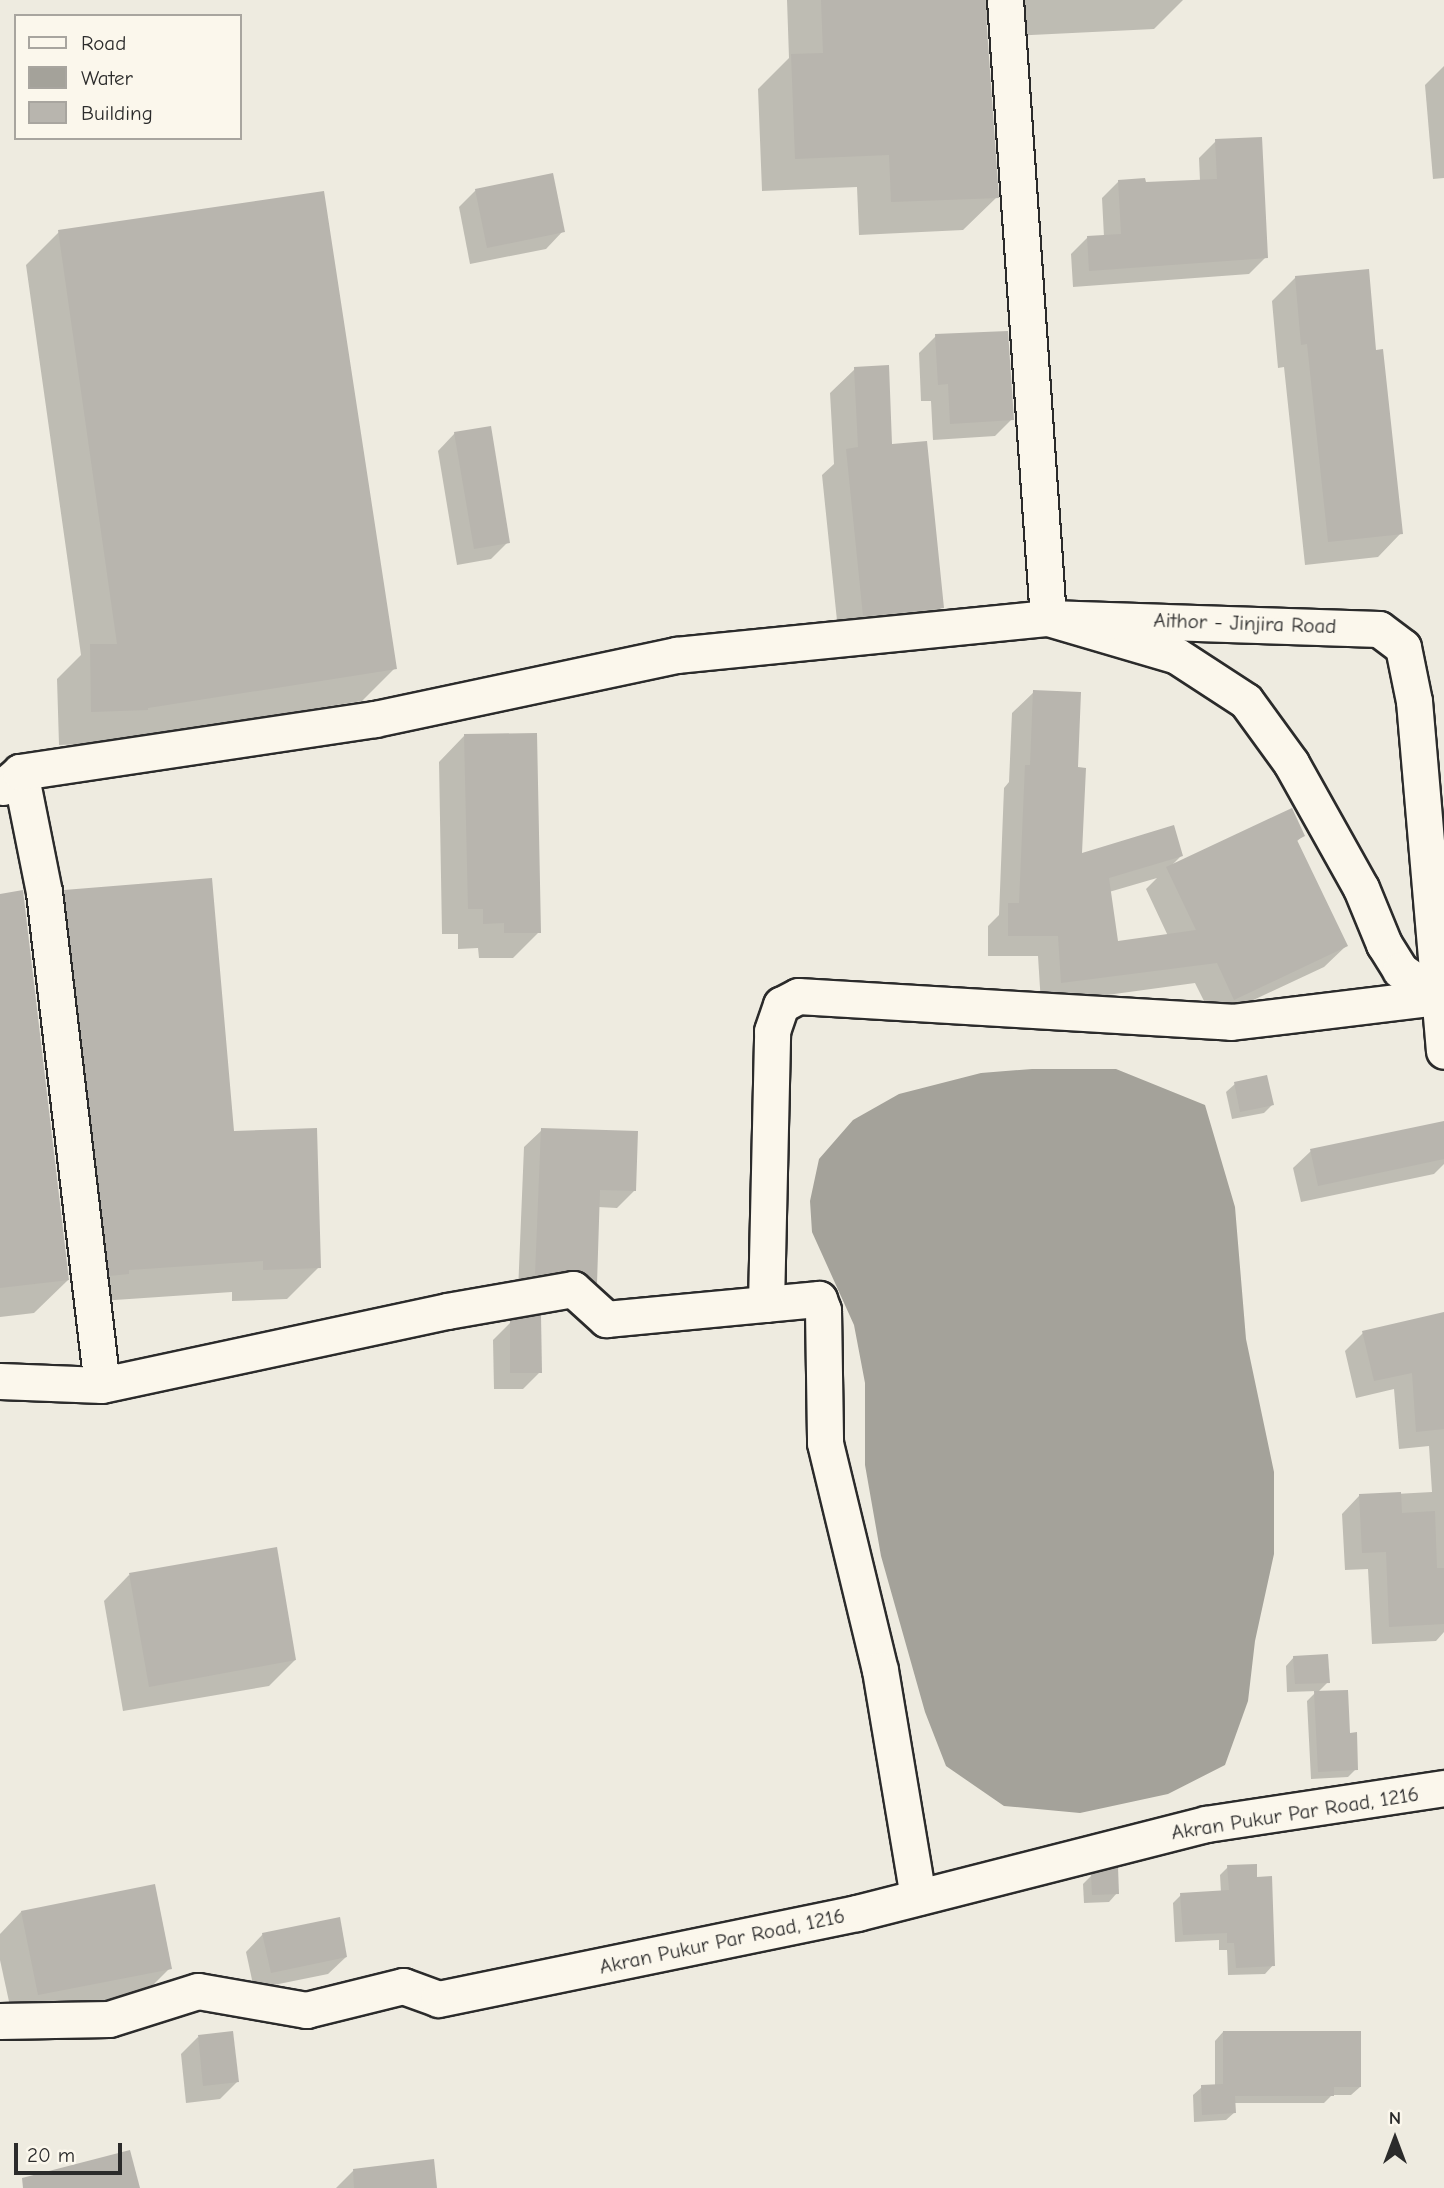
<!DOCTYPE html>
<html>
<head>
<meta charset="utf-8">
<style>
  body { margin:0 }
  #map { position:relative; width:1444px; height:2188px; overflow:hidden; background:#eeebe0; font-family:"Comic Neue",sans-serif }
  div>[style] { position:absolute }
  .water>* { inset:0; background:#a4a29a }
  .shadow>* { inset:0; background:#0003 }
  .building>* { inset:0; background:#b8b5ae }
  .roads { filter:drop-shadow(2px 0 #2b2b2b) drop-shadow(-2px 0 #2b2b2b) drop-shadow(0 2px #2b2b2b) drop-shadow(0 -2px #2b2b2b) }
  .street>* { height:35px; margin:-17.5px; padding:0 17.5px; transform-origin:17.5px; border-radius:17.5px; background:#fbf7ec }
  span { translate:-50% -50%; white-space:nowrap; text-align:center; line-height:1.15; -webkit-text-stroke:5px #fbf7ec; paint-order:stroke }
  .street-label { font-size:21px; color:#2b2b2b }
  .legend { position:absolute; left:14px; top:14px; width:228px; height:126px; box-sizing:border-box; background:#fbf7ec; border:2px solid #a8a59f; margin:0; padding:9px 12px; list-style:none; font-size:21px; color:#2b2b2b }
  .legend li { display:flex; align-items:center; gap:14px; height:35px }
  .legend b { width:35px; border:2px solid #a8a59f }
  .north { position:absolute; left:1360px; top:2104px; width:70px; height:70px; -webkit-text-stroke:5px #fbf7ec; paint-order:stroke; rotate:0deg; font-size:19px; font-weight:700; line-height:28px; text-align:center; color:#2b2b2b }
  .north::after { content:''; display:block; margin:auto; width:24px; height:32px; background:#2b2b2b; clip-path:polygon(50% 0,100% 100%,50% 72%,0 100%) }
  .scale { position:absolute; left:14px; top:2143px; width:108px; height:32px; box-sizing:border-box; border:4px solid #2b2b2b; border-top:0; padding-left:9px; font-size:21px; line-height:24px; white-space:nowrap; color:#2b2b2b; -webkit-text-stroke:5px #fbf7ec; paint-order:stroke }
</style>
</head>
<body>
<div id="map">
  <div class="water">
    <div style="clip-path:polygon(1032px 1069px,1116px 1069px,1205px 1105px,1235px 1207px,1246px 1339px,1274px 1472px,1274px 1554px,1255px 1641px,1248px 1701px,1225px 1765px,1168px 1794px,1080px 1813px,1004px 1806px,946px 1766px,925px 1712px,881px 1556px,865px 1465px,865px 1383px,854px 1325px,812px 1232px,810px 1201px,819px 1159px,853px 1120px,899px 1094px,981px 1073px)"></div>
  </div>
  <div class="shadow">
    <div style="clip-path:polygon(787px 0,1183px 0,1154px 29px,992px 37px,989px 23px,984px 18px,997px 197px,963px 230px,859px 235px,857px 187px,762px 191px,758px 89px,789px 58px)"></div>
    <div style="clip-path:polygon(1444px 66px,1444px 178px,1433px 179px,1425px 85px)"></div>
    <div style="clip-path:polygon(1216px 141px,1266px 257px,1249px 274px,1073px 287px,1071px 254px,1088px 237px,1104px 237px,1102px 198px,1119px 181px,1144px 184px,1200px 181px,1199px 158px)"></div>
    <div style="clip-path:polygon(476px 190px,563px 231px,546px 249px,470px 264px,459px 207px)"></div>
    <div style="clip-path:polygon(59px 232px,395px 668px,362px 701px,116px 740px,113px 743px,59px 745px,57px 679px,81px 655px,26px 265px)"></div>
    <div style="clip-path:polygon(1296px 277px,1375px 352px,1401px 533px,1378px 557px,1305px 565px,1284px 367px,1278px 368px,1272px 301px)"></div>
    <div style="clip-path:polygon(936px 336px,1012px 419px,995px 436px,933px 440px,931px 401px,921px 401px,919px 353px)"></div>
    <div style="clip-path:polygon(855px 369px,890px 446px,942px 607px,917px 632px,839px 640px,822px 475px,834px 464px,830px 393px)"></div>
    <div style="clip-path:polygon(455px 433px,508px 542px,491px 559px,457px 565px,438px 451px)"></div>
    <div style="clip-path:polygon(evenodd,1034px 692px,1076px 769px,1080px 855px,1181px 856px,1172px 865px,1303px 836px,1296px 842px,1346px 946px,1324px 967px,1213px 1019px,1195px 983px,1041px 1004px,1038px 956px,988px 956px,988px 926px,999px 915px,1004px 788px,1009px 782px,1012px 713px,1034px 692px,1157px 878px,1146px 889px,1168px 936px,1116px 942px,1109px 892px,1157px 878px)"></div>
    <div style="clip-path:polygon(464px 736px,539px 932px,513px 958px,479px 958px,478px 948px,458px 949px,458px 934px,442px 934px,439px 762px)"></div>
    <div style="clip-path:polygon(65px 892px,233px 1133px,319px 1267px,287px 1299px,232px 1301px,232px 1292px,100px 1301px,33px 924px)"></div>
    <div style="clip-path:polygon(0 895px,68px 1280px,34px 1313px,0 1317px)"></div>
    <div style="clip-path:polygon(1235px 1084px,1272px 1105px,1264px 1113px,1232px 1119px,1226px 1092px)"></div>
    <div style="clip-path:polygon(1444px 1125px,1444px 1164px,1434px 1174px,1301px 1202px,1293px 1168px,1311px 1151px)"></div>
    <div style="clip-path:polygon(542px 1130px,635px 1190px,617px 1208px,598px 1207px,595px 1283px,578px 1300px,518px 1292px,524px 1147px)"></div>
    <div style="clip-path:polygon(1444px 1314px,1444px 1632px,1436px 1641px,1372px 1644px,1368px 1569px,1345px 1570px,1342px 1514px,1359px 1496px,1432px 1492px,1429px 1446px,1399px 1449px,1394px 1389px,1356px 1398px,1345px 1351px,1363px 1333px)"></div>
    <div style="clip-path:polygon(511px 1322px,540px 1372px,523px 1389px,494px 1389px,493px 1340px)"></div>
    <div style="clip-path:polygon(129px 1575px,295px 1660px,269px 1686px,123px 1711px,104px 1601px)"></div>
    <div style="clip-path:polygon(1294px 1657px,1328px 1682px,1317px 1693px,1348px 1735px,1356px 1769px,1348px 1777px,1311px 1779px,1307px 1701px,1317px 1691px,1287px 1692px,1286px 1666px)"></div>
    <div style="clip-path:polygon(1228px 1867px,1256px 1879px,1273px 1965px,1265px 1974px,1228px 1975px,1227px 1950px,1219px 1950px,1219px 1940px,1175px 1942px,1173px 1903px,1181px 1895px,1221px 1893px,1220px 1875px)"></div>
    <div style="clip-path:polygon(1091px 1876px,1117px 1893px,1109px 1902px,1084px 1903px,1083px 1884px)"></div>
    <div style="clip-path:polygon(21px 1912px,170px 1968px,144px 1994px,13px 2020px,0 1960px,0 1934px)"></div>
    <div style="clip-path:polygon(263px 1934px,346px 1957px,328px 1974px,254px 1989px,246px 1952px)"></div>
    <div style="clip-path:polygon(1223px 2032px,1360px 2087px,1351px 2095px,1332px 2095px,1324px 2103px,1234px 2103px,1235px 2112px,1226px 2120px,1194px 2122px,1193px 2095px,1202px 2087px,1215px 2086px,1215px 2041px)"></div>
    <div style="clip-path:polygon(198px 2037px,237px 2082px,220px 2099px,186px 2103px,181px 2054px)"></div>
    <div style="clip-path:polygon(353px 2171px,435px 2188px,336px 2188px)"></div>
  </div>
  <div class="building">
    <div style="clip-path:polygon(821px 0,985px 0,999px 198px,891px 202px,889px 155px,795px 159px,791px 54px,823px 53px)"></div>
    <div style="clip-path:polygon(1262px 137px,1268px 258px,1089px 271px,1087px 236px,1121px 234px,1118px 180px,1145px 178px,1146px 182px,1217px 179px,1215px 139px)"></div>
    <div style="clip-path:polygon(553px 173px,565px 232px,487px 248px,475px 189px)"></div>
    <div style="clip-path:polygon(324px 191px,397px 669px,148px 708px,148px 710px,91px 712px,90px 644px,117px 644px,58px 230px)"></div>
    <div style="clip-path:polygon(1369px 269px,1376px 350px,1383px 349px,1403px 534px,1328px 542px,1307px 344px,1301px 345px,1295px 276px)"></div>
    <div style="clip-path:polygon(1008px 331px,1014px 420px,950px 424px,948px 384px,938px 385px,935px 334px)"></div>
    <div style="clip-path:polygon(889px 365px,892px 444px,927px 441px,944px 608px,863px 616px,846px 449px,858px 447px,854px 367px)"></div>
    <div style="clip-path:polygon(491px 426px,510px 543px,474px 549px,454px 432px)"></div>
    <div style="clip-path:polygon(1033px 690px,1081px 692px,1078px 767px,1086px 768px,1082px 853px,1174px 825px,1183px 856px,1109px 878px,1118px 941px,1196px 930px,1166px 867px,1292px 808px,1305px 836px,1297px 840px,1348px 946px,1234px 1000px,1217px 963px,1061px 983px,1058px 936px,1008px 936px,1008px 903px,1019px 903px,1025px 765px,1030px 765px)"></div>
    <div style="clip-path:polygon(537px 733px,541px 933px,504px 933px,504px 923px,483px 924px,483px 909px,468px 909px,464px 734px)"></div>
    <div style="clip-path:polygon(212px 878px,234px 1131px,317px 1128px,321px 1268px,263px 1270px,263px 1261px,129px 1270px,129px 1274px,109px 1276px,64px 890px)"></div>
    <div style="clip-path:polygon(23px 890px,69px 1280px,0 1288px,0 894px)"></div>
    <div style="clip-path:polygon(1267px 1075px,1274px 1105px,1240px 1112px,1234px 1082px)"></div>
    <div style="clip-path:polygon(1444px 1121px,1444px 1159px,1318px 1186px,1310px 1149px)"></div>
    <div style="clip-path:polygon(541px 1128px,638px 1131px,636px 1191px,600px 1190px,597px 1284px,578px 1270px,535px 1275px)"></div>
    <div style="clip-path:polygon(1444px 1312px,1444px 1429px,1416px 1432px,1412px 1373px,1374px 1381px,1362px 1331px)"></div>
    <div style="clip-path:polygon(541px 1315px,542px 1373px,510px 1373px,510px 1320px)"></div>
    <div style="clip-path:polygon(1401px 1492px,1402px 1513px,1435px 1511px,1437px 1568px,1444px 1568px,1444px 1624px,1389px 1627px,1386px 1552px,1362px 1553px,1359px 1494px)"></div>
    <div style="clip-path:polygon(277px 1547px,296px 1660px,149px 1687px,129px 1573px)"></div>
    <div style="clip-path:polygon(1328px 1654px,1330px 1683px,1295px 1684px,1293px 1656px)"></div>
    <div style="clip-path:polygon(1348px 1690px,1350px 1733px,1357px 1732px,1358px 1770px,1318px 1772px,1314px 1691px)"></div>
    <div style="clip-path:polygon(1257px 1864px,1257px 1877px,1272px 1876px,1275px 1966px,1236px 1968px,1234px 1943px,1227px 1943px,1227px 1933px,1183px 1935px,1180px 1893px,1229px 1890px,1227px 1865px)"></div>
    <div style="clip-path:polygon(1118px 1867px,1119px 1894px,1092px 1895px,1091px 1874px)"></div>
    <div style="clip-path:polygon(155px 1884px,172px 1969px,38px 1995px,21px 1911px)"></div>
    <div style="clip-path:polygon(340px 1917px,347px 1957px,271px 1973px,262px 1933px)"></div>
    <div style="clip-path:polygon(233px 2031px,239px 2082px,203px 2086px,198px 2035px)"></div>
    <div style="clip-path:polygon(1223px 2031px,1361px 2031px,1361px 2087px,1334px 2087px,1334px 2096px,1235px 2096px,1236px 2113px,1202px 2115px,1201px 2085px,1223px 2084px)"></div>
    <div style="clip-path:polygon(130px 2150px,140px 2188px,23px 2188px,22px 2178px)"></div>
    <div style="clip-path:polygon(434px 2159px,437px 2188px,354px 2188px,353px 2169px)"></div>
  </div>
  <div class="roads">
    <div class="street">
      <div style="left:1005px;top:0;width:619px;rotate:86.02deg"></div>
      <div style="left:1048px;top:618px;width:134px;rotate:16.4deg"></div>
      <div style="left:1177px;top:656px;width:82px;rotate:33.1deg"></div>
      <div style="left:1246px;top:701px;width:77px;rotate:54deg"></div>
      <div style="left:1291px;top:763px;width:143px;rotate:60.8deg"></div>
      <div style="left:1361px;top:888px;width:61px;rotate:67.7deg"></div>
      <div style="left:1384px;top:944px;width:31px;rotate:58deg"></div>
      <div style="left:1400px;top:970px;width:47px;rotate:34.7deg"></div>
      <div style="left:20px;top:772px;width:122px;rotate:78.7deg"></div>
      <div style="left:44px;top:892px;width:496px;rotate:83.3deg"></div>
      <div style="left:102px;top:1385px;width:353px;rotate:-12.1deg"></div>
      <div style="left:447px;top:1311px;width:128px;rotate:-9.9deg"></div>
      <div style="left:573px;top:1289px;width:45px;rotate:42.3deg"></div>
      <div style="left:606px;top:1319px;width:214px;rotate:-5.4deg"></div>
      <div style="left:819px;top:1299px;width:12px;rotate:70deg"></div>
      <div style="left:823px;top:1310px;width:133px;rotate:89.1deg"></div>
      <div style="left:825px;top:1443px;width:234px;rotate:76.4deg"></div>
      <div style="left:880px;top:1670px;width:230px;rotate:80.5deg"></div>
      <div style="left:3px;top:787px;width:23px;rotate:-41deg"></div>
      <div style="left:20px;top:772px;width:359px;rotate:-8.5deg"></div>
      <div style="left:375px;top:719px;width:308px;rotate:-12deg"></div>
      <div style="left:676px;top:655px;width:374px;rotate:-5.7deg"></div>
      <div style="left:1048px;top:618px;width:331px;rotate:1.9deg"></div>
      <div style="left:1379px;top:629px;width:30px;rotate:37deg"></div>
      <div style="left:1403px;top:647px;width:55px;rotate:78.5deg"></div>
      <div style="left:1414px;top:701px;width:351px;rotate:85.1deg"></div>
      <div style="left:766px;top:1304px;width:273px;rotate:-88.7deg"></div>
      <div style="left:772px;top:1031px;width:28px;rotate:-71deg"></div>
      <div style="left:781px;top:1005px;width:19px;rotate:-28deg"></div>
      <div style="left:798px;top:996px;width:434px;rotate:3.4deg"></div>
      <div style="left:1231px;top:1022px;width:209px;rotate:-6.9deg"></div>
      <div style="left:0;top:1381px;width:102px;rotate:2.2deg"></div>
      <div style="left:0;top:2021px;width:109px;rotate:-1.1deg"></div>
      <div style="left:109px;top:2019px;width:93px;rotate:-17.5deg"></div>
      <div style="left:198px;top:1991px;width:110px;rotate:10deg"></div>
      <div style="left:306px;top:2010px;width:100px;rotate:-13.9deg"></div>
      <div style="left:403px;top:1986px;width:37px;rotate:20deg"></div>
      <div style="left:438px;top:1999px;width:428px;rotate:-11.6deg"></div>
      <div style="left:857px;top:1913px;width:360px;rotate:-14.3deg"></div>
      <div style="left:1206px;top:1824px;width:241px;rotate:-8.6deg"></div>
    </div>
  </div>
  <div class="street-label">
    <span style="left:1245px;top:623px;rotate:2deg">Aithor - Jinjira Road</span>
    <span style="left:1295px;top:1813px;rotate:-9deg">Akran Pukur Par Road, 1216</span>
    <span style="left:722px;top:1941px;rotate:-12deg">Akran Pukur Par Road, 1216</span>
  </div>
  <ul class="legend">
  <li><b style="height:9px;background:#fbf7ec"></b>Road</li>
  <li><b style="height:19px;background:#a4a29a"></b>Water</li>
  <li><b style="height:19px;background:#b8b5ae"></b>Building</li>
  </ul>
  <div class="north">N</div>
  <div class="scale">20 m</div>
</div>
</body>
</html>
